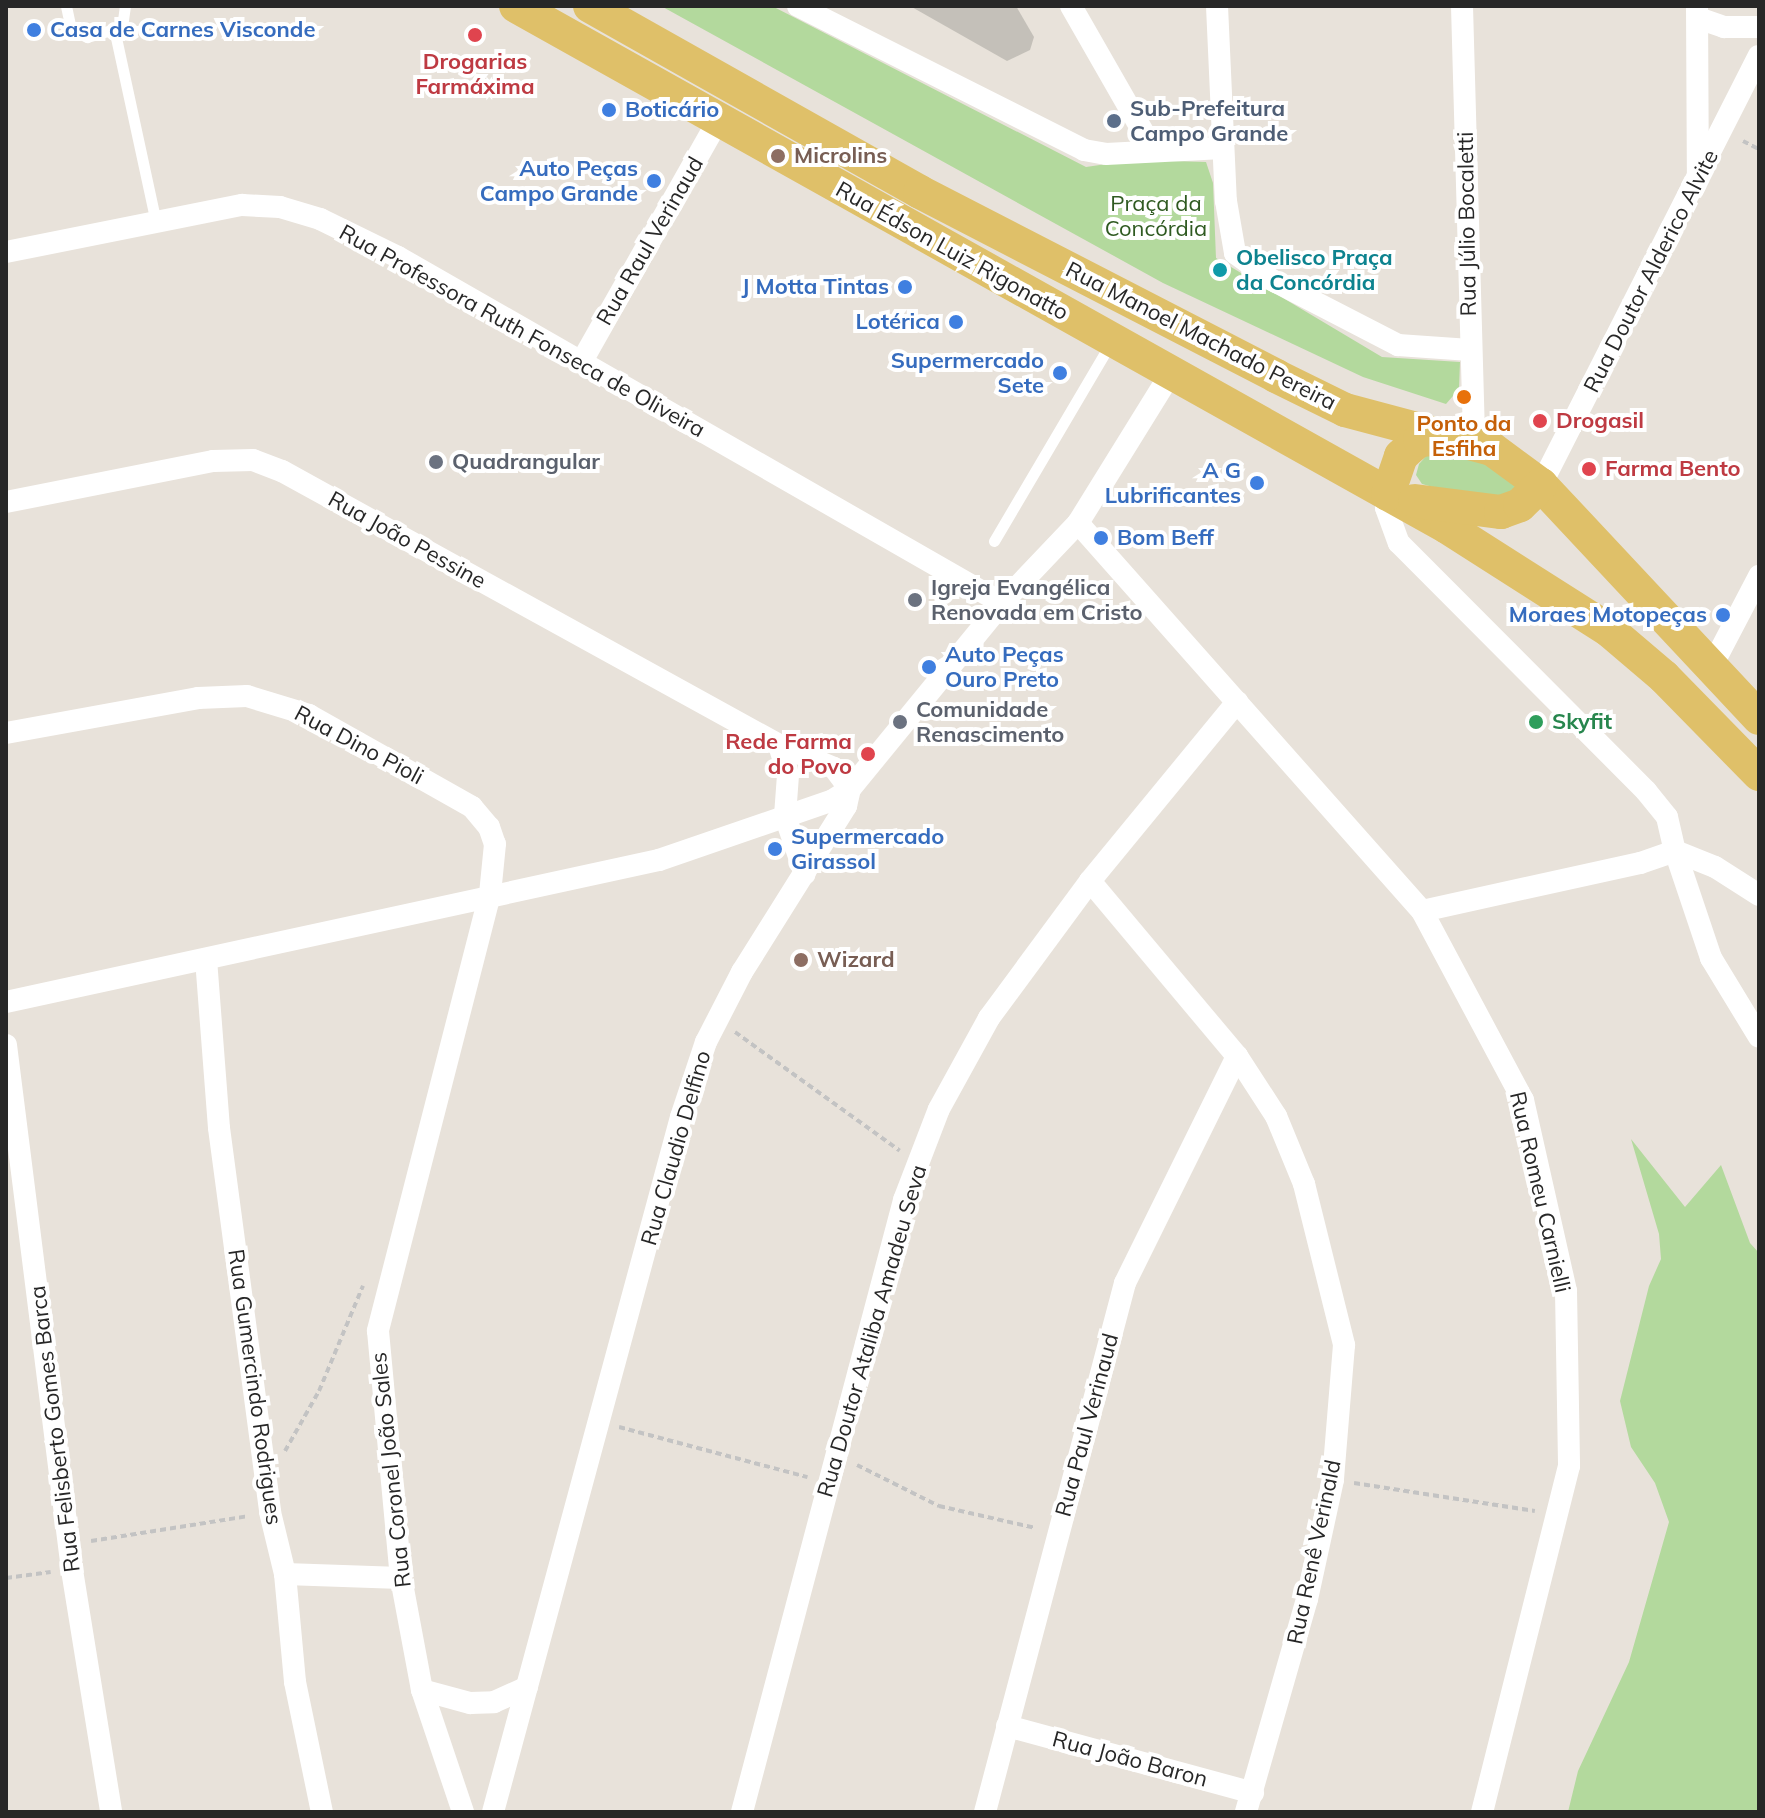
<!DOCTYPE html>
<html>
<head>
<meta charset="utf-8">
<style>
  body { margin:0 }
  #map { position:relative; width:1765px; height:1818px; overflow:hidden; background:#e8e2da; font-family:Mulish,sans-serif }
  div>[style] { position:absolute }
  .green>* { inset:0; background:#b3d99d }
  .building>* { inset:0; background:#c4c0b9 }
  .path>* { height:4px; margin-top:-2px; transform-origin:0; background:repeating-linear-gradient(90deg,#c3c3c3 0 6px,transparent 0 10px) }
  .lane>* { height:11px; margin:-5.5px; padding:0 5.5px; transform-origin:5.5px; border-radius:5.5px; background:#fff }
  .street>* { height:22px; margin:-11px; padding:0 11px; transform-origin:11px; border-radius:11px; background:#fff }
  .primary>* { height:34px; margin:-17px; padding:0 17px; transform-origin:17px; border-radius:17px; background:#dfc069 }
  .dots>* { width:22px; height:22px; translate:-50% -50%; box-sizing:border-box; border:4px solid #fff; border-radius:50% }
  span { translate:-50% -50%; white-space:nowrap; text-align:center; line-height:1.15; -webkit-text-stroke:8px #fff; paint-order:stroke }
  .shop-label { font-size:22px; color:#366cbe; font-weight:700 }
  .left { translate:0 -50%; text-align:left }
  .right { translate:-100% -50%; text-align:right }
  .health-label { font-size:22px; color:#be3a42; font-weight:700 }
  .service-label { font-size:22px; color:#4e5e75; font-weight:700 }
  .education-label { font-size:22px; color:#785e54; font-weight:700 }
  .park-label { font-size:22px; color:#2f5a21 }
  .street-label { font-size:22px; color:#272727 }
  .culture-label { font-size:22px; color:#0d838f; font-weight:700 }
  .food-label { font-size:22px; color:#c56008; font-weight:700 }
  .worship-label { font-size:22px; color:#5b616d; font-weight:700 }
  .leisure-label { font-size:22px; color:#27864d; font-weight:700 }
  .frame { position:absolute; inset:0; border:8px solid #272727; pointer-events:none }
</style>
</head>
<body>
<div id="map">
  <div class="green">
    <div style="clip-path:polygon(661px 6px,772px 6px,1086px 167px,1134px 160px,1206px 162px,1213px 183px,1216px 258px,1382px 357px,1460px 362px,1459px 389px,1446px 404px,1363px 377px,1163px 283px)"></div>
    <div style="clip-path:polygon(1443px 451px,1496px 461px,1523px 481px,1494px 504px,1422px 484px,1416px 475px,1419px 464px,1428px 454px)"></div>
    <div style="clip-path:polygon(1631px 1139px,1685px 1207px,1721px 1165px,1750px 1243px,1759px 1253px,1759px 1812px,1568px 1812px,1578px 1771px,1629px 1662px,1669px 1522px,1655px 1483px,1631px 1447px,1620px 1401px,1649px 1286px,1661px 1259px,1659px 1234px)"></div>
  </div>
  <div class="building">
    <div style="clip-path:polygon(910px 6px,1016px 6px,1034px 37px,1030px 50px,1007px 61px)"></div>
  </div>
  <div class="path">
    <div style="left:1743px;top:141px;width:18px;rotate:27deg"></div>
    <div style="left:735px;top:1032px;width:203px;rotate:35.8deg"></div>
    <div style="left:619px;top:1427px;width:195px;rotate:14.9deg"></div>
    <div style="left:285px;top:1451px;width:69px;rotate:-60.5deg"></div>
    <div style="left:319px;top:1391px;width:114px;rotate:-67.3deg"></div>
    <div style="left:857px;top:1465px;width:92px;rotate:26.6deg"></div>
    <div style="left:939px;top:1506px;width:99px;rotate:12.8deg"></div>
    <div style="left:1354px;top:1483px;width:183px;rotate:8.8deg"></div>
    <div style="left:91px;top:1541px;width:159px;rotate:-9deg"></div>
    <div style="left:6px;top:1578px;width:45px;rotate:-7.6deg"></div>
  </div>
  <div class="lane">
    <div style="left:66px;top:6px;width:24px;rotate:78deg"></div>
    <div style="left:71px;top:29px;width:18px;rotate:27deg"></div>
    <div style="left:87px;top:37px;width:36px;rotate:-16deg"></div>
    <div style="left:122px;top:27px;width:21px;rotate:-82deg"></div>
    <div style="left:115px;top:33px;width:193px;rotate:77.8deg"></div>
    <div style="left:994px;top:541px;width:229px;rotate:-59.5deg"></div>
  </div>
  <div class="street">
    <div style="left:798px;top:6px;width:320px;rotate:26.7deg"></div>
    <div style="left:1084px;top:150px;width:22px;rotate:10deg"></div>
    <div style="left:1106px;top:154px;width:117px;rotate:-2.9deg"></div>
    <div style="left:1071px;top:6px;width:167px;rotate:60.2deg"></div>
    <div style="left:1217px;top:6px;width:195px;rotate:87.4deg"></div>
    <div style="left:1226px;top:201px;width:53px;rotate:80.2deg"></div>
    <div style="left:1235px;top:253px;width:46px;rotate:36.1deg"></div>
    <div style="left:1272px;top:280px;width:142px;rotate:27.3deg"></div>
    <div style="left:1398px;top:345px;width:72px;rotate:4deg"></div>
    <div style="left:1462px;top:6px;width:436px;rotate:88.4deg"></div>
    <div style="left:1697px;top:6px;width:169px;rotate:89.7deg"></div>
    <div style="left:1698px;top:18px;width:28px;rotate:19deg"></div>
    <div style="left:1724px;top:27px;width:35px"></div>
    <div style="left:6px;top:252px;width:241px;rotate:-11.3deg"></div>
    <div style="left:242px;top:205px;width:38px;rotate:3deg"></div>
    <div style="left:280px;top:207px;width:42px;rotate:16.7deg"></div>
    <div style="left:320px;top:219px;width:87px;rotate:26deg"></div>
    <div style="left:398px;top:257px;width:696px;rotate:29.81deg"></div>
    <div style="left:582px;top:361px;width:276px;rotate:-60.5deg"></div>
    <div style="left:1541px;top:485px;width:481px;rotate:-63.1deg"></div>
    <div style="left:1388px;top:494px;width:14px;rotate:98deg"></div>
    <div style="left:1386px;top:508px;width:37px;rotate:70deg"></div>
    <div style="left:1399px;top:543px;width:350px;rotate:45.1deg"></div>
    <div style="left:1646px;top:791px;width:33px;rotate:51deg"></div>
    <div style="left:1667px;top:817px;width:35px;rotate:77deg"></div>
    <div style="left:1675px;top:851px;width:37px;rotate:161deg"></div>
    <div style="left:1640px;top:863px;width:223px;rotate:167.6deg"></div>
    <div style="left:6px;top:502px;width:211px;rotate:-11.2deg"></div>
    <div style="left:213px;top:461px;width:40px;rotate:-1.4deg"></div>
    <div style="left:253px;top:460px;width:31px;rotate:21deg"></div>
    <div style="left:282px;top:471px;width:568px;rotate:28.87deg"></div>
    <div style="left:779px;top:745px;width:60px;rotate:22.7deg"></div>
    <div style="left:834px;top:768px;width:26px;rotate:53deg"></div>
    <div style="left:1078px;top:523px;width:519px;rotate:48.44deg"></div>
    <div style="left:1422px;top:911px;width:214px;rotate:61.9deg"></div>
    <div style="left:1523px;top:1100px;width:196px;rotate:77.3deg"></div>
    <div style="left:1566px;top:1291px;width:175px;rotate:89deg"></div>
    <div style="left:1569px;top:1466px;width:357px;rotate:104.1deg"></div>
    <div style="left:1711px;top:668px;width:104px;rotate:-62.4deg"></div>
    <div style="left:6px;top:733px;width:195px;rotate:-10.3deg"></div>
    <div style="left:198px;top:698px;width:49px;rotate:-2.3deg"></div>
    <div style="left:247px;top:696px;width:65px;rotate:17deg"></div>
    <div style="left:309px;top:715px;width:187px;rotate:29.4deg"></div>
    <div style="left:472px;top:807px;width:26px;rotate:50deg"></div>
    <div style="left:489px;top:827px;width:18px;rotate:71deg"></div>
    <div style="left:495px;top:844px;width:50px;rotate:95.7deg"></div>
    <div style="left:490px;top:894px;width:451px;rotate:104.4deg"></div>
    <div style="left:378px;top:1331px;width:248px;rotate:84.7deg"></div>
    <div style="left:401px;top:1578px;width:114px;rotate:79.4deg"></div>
    <div style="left:422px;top:1690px;width:129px;rotate:71.4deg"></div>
    <div style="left:779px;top:745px;width:31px;rotate:73deg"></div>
    <div style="left:788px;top:775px;width:41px;rotate:94.2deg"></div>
    <div style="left:785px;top:816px;width:61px;rotate:71deg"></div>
    <div style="left:1090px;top:881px;width:229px;rotate:50deg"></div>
    <div style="left:1237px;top:1056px;width:72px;rotate:57deg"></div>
    <div style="left:1276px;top:1116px;width:74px;rotate:67.6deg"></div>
    <div style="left:1304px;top:1184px;width:166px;rotate:76deg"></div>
    <div style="left:1344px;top:1345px;width:135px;rotate:94.7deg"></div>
    <div style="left:1333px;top:1480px;width:122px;rotate:102.3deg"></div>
    <div style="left:1307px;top:1599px;width:222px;rotate:106deg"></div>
    <div style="left:1759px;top:895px;width:52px;rotate:-147.5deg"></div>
    <div style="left:1715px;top:867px;width:43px;rotate:-158.2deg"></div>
    <div style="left:1675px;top:851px;width:113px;rotate:71.4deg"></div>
    <div style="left:1711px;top:958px;width:92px;rotate:58.7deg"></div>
    <div style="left:206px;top:959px;width:169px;rotate:85.6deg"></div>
    <div style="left:219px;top:1128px;width:387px;rotate:82.4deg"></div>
    <div style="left:270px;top:1512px;width:64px;rotate:76.4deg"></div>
    <div style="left:285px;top:1574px;width:108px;rotate:84.7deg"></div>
    <div style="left:295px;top:1682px;width:133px;rotate:78.3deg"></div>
    <div style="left:6px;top:1002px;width:668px;rotate:-12.27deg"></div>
    <div style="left:659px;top:860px;width:184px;rotate:-19deg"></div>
    <div style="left:833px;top:800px;width:20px;rotate:-33deg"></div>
    <div style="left:6px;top:1045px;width:529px;rotate:82.83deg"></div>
    <div style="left:72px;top:1570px;width:245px;rotate:80.8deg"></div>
    <div style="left:285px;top:1574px;width:116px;rotate:2deg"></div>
    <div style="left:422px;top:1690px;width:50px;rotate:15.2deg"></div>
    <div style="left:470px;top:1703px;width:24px;rotate:-2deg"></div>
    <div style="left:494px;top:1702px;width:36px;rotate:-24deg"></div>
    <div style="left:1007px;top:1726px;width:255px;rotate:15.2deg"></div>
    <div style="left:493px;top:1812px;width:720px;rotate:-74.86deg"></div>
    <div style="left:681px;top:1117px;width:79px;rotate:-71.6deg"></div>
    <div style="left:706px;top:1042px;width:79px;rotate:-62.8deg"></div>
    <div style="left:742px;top:972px;width:196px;rotate:-57.9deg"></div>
    <div style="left:846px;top:806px;width:17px;rotate:-77deg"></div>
    <div style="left:850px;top:789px;width:240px;rotate:-50.7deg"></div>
    <div style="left:1002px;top:603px;width:110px;rotate:-46.5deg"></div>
    <div style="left:1078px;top:523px;width:176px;rotate:-58.2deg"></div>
    <div style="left:742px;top:1812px;width:633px;rotate:-75.17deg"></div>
    <div style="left:904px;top:1200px;width:97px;rotate:-69deg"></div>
    <div style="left:939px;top:1109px;width:104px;rotate:-61.2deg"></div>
    <div style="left:989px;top:1018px;width:170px;rotate:-53.6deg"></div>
    <div style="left:1090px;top:881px;width:232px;rotate:-50.6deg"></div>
    <div style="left:985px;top:1812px;width:547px;rotate:-75.18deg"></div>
    <div style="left:1125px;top:1283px;width:253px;rotate:-63.7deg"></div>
  </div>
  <div class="primary">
    <div style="left:516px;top:6px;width:1067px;rotate:29.23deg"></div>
    <div style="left:1447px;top:527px;width:193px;rotate:32.5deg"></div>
    <div style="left:1610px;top:631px;width:71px;rotate:40.4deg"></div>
    <div style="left:1664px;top:677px;width:136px;rotate:45.6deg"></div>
    <div style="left:590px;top:6px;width:379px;rotate:29.4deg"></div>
    <div style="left:920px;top:192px;width:401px;rotate:27.3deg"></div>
    <div style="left:1276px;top:376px;width:77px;rotate:26.2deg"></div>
    <div style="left:1345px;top:410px;width:152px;rotate:14.9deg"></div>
    <div style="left:1492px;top:449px;width:61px;rotate:36.3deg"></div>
    <div style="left:1541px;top:485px;width:319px;rotate:46.9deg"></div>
    <div style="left:1388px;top:494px;width:40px;rotate:-71.1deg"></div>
    <div style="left:1401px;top:456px;width:15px;rotate:-42deg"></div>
    <div style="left:1412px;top:446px;width:10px;rotate:-37deg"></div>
    <div style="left:1420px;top:440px;width:27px;rotate:-4deg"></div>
    <div style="left:1415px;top:501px;width:87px;rotate:7.3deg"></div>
    <div style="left:1501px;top:512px;width:20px;rotate:-20deg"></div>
    <div style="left:1520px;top:505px;width:29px;rotate:-44deg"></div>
  </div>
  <div class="dots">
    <div style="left:34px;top:30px;background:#3f7fe0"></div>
    <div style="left:475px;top:35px;background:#e0444e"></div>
    <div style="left:609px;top:110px;background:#3f7fe0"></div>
    <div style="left:1114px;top:121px;background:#5c6f8a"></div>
    <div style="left:778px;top:156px;background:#8d6e63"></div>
    <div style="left:654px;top:181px;background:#3f7fe0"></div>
    <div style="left:1220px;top:270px;background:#0f9aa8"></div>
    <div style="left:905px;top:287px;background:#3f7fe0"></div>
    <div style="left:956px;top:322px;background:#3f7fe0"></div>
    <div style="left:1060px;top:373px;background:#3f7fe0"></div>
    <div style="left:1464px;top:397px;background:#e8710a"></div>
    <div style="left:1540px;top:421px;background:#e0444e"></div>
    <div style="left:436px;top:462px;background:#6b7280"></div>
    <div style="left:1589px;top:469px;background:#e0444e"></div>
    <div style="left:1257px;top:483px;background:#3f7fe0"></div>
    <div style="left:1101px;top:538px;background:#3f7fe0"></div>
    <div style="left:915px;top:600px;background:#6b7280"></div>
    <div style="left:1723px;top:615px;background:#3f7fe0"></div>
    <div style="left:929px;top:667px;background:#3f7fe0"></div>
    <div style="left:900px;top:722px;background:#6b7280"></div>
    <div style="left:1536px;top:722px;background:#2e9e5b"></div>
    <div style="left:868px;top:754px;background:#e0444e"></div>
    <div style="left:775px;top:849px;background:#3f7fe0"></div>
    <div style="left:801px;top:960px;background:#8d6e63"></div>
  </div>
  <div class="shop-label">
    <span class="left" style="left:50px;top:30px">Casa de Carnes Visconde</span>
    <span class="left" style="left:625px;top:110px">Boticário</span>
    <span class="right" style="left:638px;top:181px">Auto Peças<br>Campo Grande</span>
    <span class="right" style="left:889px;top:287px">J Motta Tintas</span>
    <span class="right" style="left:940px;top:322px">Lotérica</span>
    <span class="right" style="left:1044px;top:373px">Supermercado<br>Sete</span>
    <span class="right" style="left:1241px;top:483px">A G<br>Lubrificantes</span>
    <span class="left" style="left:1117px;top:538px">Bom Beff</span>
    <span class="right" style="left:1707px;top:615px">Moraes Motopeças</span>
    <span class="left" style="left:945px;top:667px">Auto Peças<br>Ouro Preto</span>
    <span class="left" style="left:791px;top:849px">Supermercado<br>Girassol</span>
  </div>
  <div class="health-label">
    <span style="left:475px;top:74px">Drogarias<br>Farmáxima</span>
    <span class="left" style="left:1556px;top:421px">Drogasil</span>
    <span class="left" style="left:1605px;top:469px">Farma Bento</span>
    <span class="right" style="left:852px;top:754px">Rede Farma<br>do Povo</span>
  </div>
  <div class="service-label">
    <span class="left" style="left:1130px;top:121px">Sub-Prefeitura<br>Campo Grande</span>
  </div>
  <div class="education-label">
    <span class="left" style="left:794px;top:156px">Microlins</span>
    <span class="left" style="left:817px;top:960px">Wizard</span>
  </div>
  <div class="park-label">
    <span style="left:1156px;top:216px">Praça da<br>Concórdia</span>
  </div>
  <div class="street-label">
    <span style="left:1467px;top:224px;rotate:-91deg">Rua Júlio Bocaletti</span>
    <span style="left:650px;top:241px;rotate:-60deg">Rua Raul Verinaud</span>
    <span style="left:952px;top:251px;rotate:29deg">Rua Édson Luiz Rigonatto</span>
    <span style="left:1651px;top:271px;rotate:-63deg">Rua Doutor Alderico Alvite</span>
    <span style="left:522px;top:331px;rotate:29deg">Rua Professora Ruth Fonseca de Oliveira</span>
    <span style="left:1201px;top:336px;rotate:27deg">Rua Manoel Machado Pereira</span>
    <span style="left:407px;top:540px;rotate:29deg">Rua João Pessine</span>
    <span style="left:359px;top:745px;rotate:28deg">Rua Dino Pioli</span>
    <span style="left:676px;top:1148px;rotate:-74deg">Rua Claudio Delfino</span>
    <span style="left:1540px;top:1192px;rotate:77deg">Rua Romeu Carnielli</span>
    <span style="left:872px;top:1331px;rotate:-74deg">Rua Doutor Ataliba Amadeu Seva</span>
    <span style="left:255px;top:1387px;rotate:82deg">Rua Gumercindo Rodrigues</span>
    <span style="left:1087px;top:1425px;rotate:-75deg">Rua Paul Verinaud</span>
    <span style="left:55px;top:1429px;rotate:-97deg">Rua Felisberto Gomes Barca</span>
    <span style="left:391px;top:1470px;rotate:-96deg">Rua Coronel João Sales</span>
    <span style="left:1314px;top:1552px;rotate:-78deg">Rua Renê Verinald</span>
    <span style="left:1130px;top:1759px;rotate:15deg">Rua João Baron</span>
  </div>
  <div class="culture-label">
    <span class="left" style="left:1236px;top:270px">Obelisco Praça<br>da Concórdia</span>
  </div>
  <div class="food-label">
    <span style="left:1464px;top:436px">Ponto da<br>Esfiha</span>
  </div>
  <div class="worship-label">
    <span class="left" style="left:452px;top:462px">Quadrangular</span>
    <span class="left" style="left:931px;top:600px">Igreja Evangélica<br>Renovada em Cristo</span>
    <span class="left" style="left:916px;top:722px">Comunidade<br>Renascimento</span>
  </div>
  <div class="leisure-label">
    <span class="left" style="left:1552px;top:722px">Skyfit</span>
  </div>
  <div class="frame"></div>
</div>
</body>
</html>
